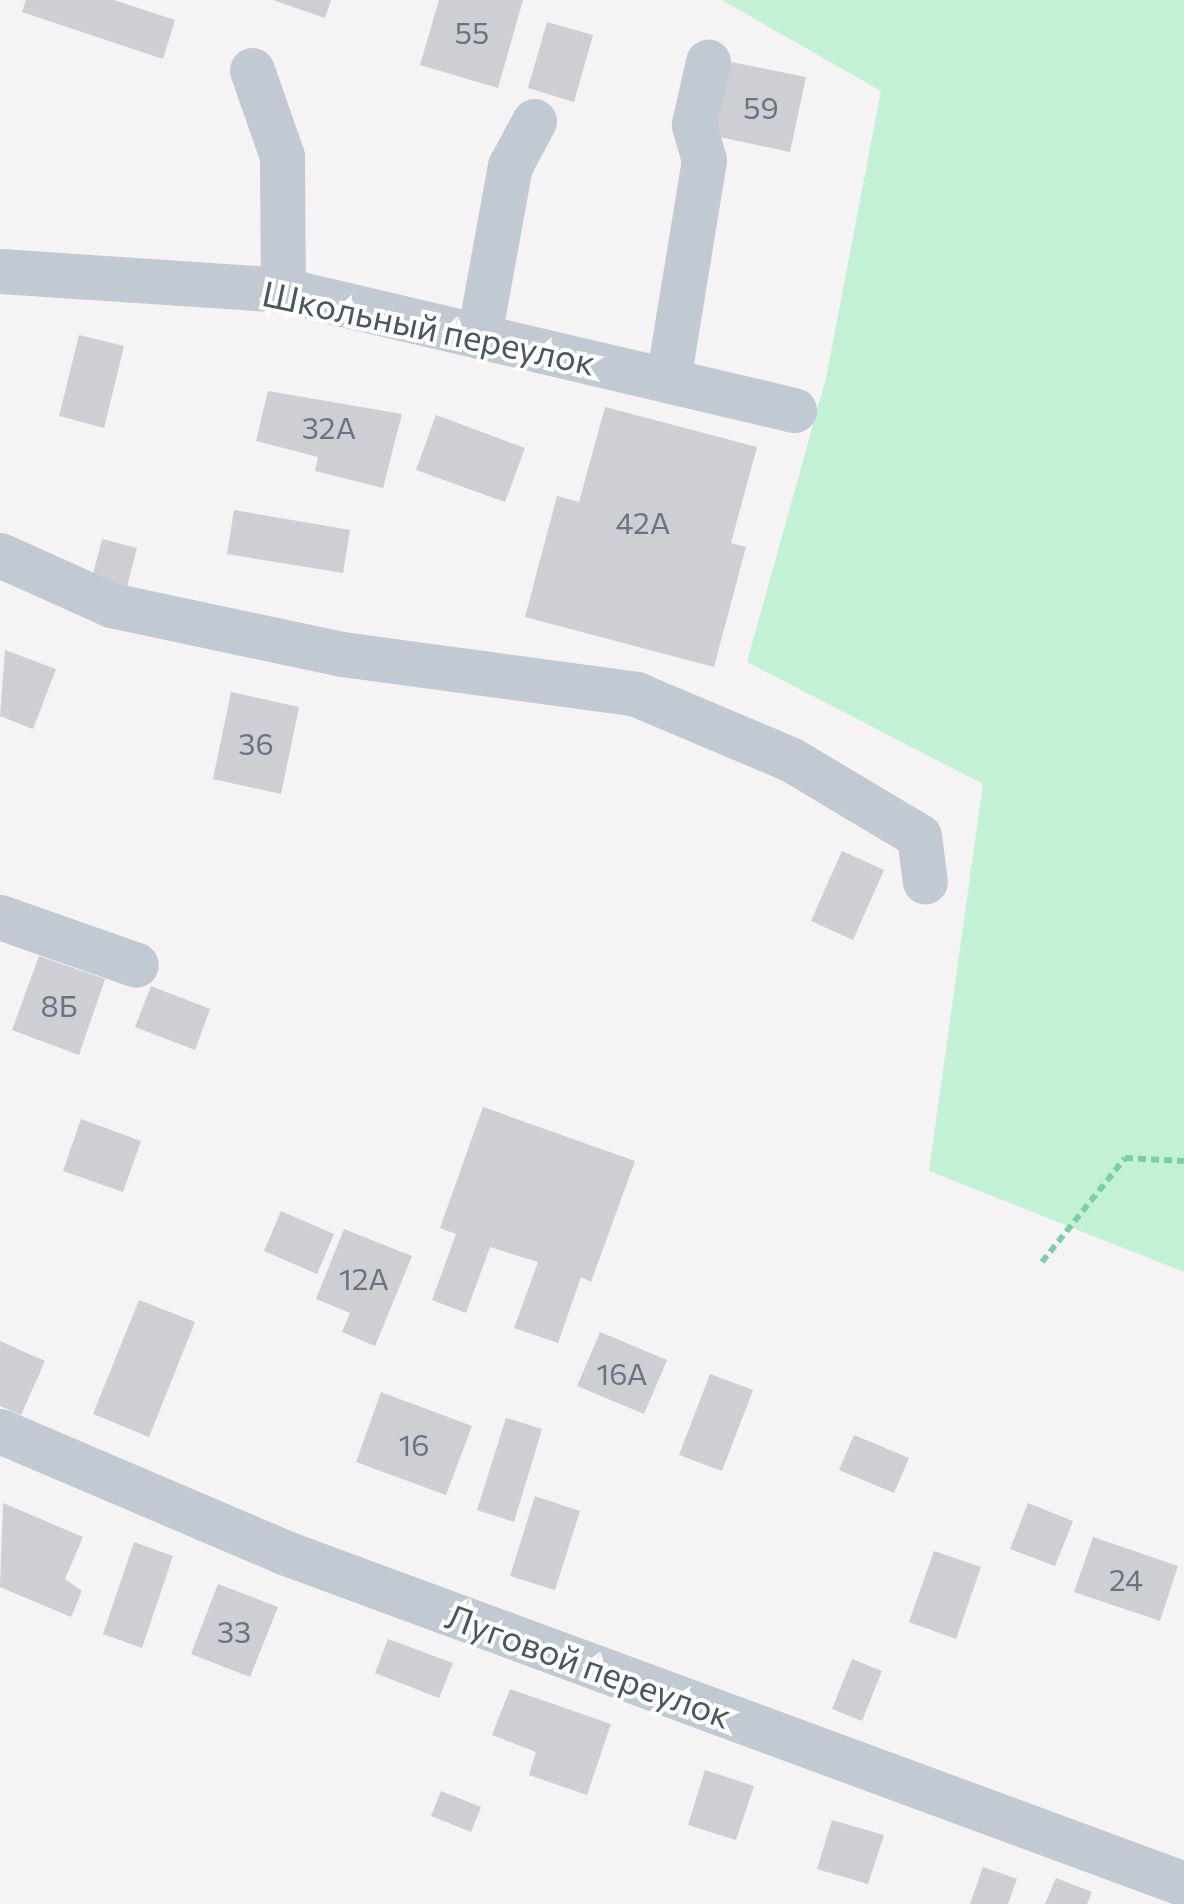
<!DOCTYPE html>
<html>
<head>
<meta charset="utf-8">
<style>
  body { margin:0 }
  #map { position:relative; width:1184px; height:1904px; overflow:hidden; background:#f5f3f3; font-family:Commissioner,sans-serif }
  div>[style] { position:absolute }
  .green>* { inset:0; background:#c3f1d5 }
  .building>* { inset:0; background:#cdcfd5 }
  .path>* { height:6px; margin-top:-3px; transform-origin:0; background:repeating-linear-gradient(90deg,#7ad0a6 0 8px,transparent 0 13px) }
  .minor>* { height:45px; margin:-22.5px; padding:0 22.5px; transform-origin:22.5px; border-radius:22.5px; background:#c1cad2 }
  span { translate:-50% -50%; white-space:nowrap; text-align:center; line-height:1.15; -webkit-text-stroke:8px #fff; paint-order:stroke }
  .number-label { font-size:30px; color:#6b747e }
  .number-label span { -webkit-text-stroke-width:0 }
  .street-label { font-size:35px; color:#4a5661 }
</style>
</head>
<body>
<div id="map">
  <div class="green">
    <div style="clip-path:polygon(722px 0,1184px 0,1184px 1272px,929px 1171px,983px 784px,747px 662px,826px 378px,881px 91px)"></div>
  </div>
  <div class="building">
    <div style="clip-path:polygon(26px 0,114px 0,175px 20px,163px 59px,22px 12px)"></div>
    <div style="clip-path:polygon(273px 0,331px 0,325px 18px)"></div>
    <div style="clip-path:polygon(439px 0,523px 0,498px 88px,420px 65px)"></div>
    <div style="clip-path:polygon(547px 22px,593px 35px,574px 102px,528px 88px)"></div>
    <div style="clip-path:polygon(731px 62px,806px 77px,790px 152px,715px 136px)"></div>
    <div style="clip-path:polygon(79px 335px,124px 346px,104px 428px,59px 416px)"></div>
    <div style="clip-path:polygon(268px 391px,402px 414px,383px 488px,315px 471px,318px 457px,256px 441px)"></div>
    <div style="clip-path:polygon(605px 407px,757px 447px,731px 543px,746px 547px,714px 667px,525px 617px,557px 496px,579px 502px)"></div>
    <div style="clip-path:polygon(436px 415px,525px 448px,505px 502px,416px 470px)"></div>
    <div style="clip-path:polygon(234px 510px,350px 530px,343px 573px,227px 554px)"></div>
    <div style="clip-path:polygon(102px 539px,137px 548px,127px 587px,92px 578px)"></div>
    <div style="clip-path:polygon(5px 650px,56px 669px,33px 729px,0 716px)"></div>
    <div style="clip-path:polygon(231px 692px,299px 707px,281px 794px,213px 779px)"></div>
    <div style="clip-path:polygon(842px 851px,884px 870px,853px 940px,811px 921px)"></div>
    <div style="clip-path:polygon(39px 956px,105px 979px,79px 1055px,12px 1030px)"></div>
    <div style="clip-path:polygon(151px 986px,210px 1009px,195px 1050px,135px 1027px)"></div>
    <div style="clip-path:polygon(483px 1107px,635px 1161px,591px 1282px,581px 1277px,558px 1343px,514px 1328px,538px 1262px,490px 1247px,466px 1313px,432px 1300px,456px 1234px,440px 1228px)"></div>
    <div style="clip-path:polygon(81px 1119px,141px 1141px,123px 1192px,63px 1171px)"></div>
    <div style="clip-path:polygon(281px 1211px,334px 1234px,317px 1274px,264px 1251px)"></div>
    <div style="clip-path:polygon(344px 1229px,412px 1256px,375px 1346px,342px 1332px,350px 1313px,316px 1299px)"></div>
    <div style="clip-path:polygon(139px 1300px,195px 1322px,149px 1437px,93px 1414px)"></div>
    <div style="clip-path:polygon(600px 1332px,667px 1360px,644px 1414px,577px 1386px)"></div>
    <div style="clip-path:polygon(0 1341px,45px 1361px,21px 1415px,0 1406px)"></div>
    <div style="clip-path:polygon(710px 1374px,753px 1390px,722px 1471px,679px 1455px)"></div>
    <div style="clip-path:polygon(381px 1392px,472px 1426px,446px 1495px,356px 1462px)"></div>
    <div style="clip-path:polygon(506px 1418px,542px 1429px,514px 1522px,477px 1510px)"></div>
    <div style="clip-path:polygon(854px 1435px,909px 1458px,894px 1493px,839px 1470px)"></div>
    <div style="clip-path:polygon(535px 1496px,580px 1511px,555px 1590px,510px 1576px)"></div>
    <div style="clip-path:polygon(3px 1503px,83px 1537px,65px 1579px,82px 1591px,71px 1617px,0 1587px)"></div>
    <div style="clip-path:polygon(1028px 1503px,1073px 1521px,1055px 1566px,1010px 1549px)"></div>
    <div style="clip-path:polygon(1093px 1537px,1178px 1566px,1160px 1621px,1074px 1592px)"></div>
    <div style="clip-path:polygon(134px 1542px,173px 1556px,142px 1648px,103px 1634px)"></div>
    <div style="clip-path:polygon(934px 1551px,981px 1567px,956px 1639px,909px 1622px)"></div>
    <div style="clip-path:polygon(218px 1584px,278px 1607px,250px 1677px,191px 1654px)"></div>
    <div style="clip-path:polygon(388px 1639px,453px 1663px,439px 1698px,375px 1673px)"></div>
    <div style="clip-path:polygon(852px 1659px,882px 1671px,862px 1721px,832px 1709px)"></div>
    <div style="clip-path:polygon(510px 1689px,611px 1724px,587px 1795px,529px 1775px,536px 1752px,492px 1735px)"></div>
    <div style="clip-path:polygon(705px 1770px,754px 1786px,736px 1840px,688px 1825px)"></div>
    <div style="clip-path:polygon(441px 1791px,481px 1807px,471px 1832px,431px 1816px)"></div>
    <div style="clip-path:polygon(832px 1820px,884px 1835px,868px 1884px,817px 1869px)"></div>
    <div style="clip-path:polygon(983px 1867px,1017px 1879px,1008px 1904px,970px 1904px)"></div>
    <div style="clip-path:polygon(1056px 1878px,1092px 1892px,1087px 1904px,1045px 1904px)"></div>
  </div>
  <div class="path">
    <div style="left:1042px;top:1262px;width:133px;rotate:-51.4deg"></div>
    <div style="left:1125px;top:1158px;width:59px;rotate:2.9deg"></div>
  </div>
  <div class="minor">
    <div style="left:252px;top:70px;width:91px;rotate:70.8deg"></div>
    <div style="left:282px;top:156px;width:134px;rotate:89.6deg"></div>
    <div style="left:0;top:271px;width:284px;rotate:3.8deg"></div>
    <div style="left:283px;top:290px;width:525px;rotate:13.22deg"></div>
    <div style="left:479px;top:336px;width:173px;rotate:-79.7deg"></div>
    <div style="left:510px;top:166px;width:51px;rotate:-61.9deg"></div>
    <div style="left:668px;top:380px;width:223px;rotate:-80.7deg"></div>
    <div style="left:704px;top:160px;width:37px;rotate:-106deg"></div>
    <div style="left:694px;top:124px;width:64px;rotate:-77.3deg"></div>
    <div style="left:0;top:555px;width:122px;rotate:24.2deg"></div>
    <div style="left:111px;top:605px;width:236px;rotate:12deg"></div>
    <div style="left:342px;top:654px;width:297px;rotate:7.7deg"></div>
    <div style="left:636px;top:694px;width:167px;rotate:22.9deg"></div>
    <div style="left:790px;top:759px;width:150px;rotate:30.8deg"></div>
    <div style="left:919px;top:836px;width:46px;rotate:82.6deg"></div>
    <div style="left:0;top:917px;width:144px;rotate:19.4deg"></div>
    <div style="left:0;top:1431px;width:311px;rotate:23.1deg"></div>
    <div style="left:286px;top:1553px;width:957px;rotate:20.23deg"></div>
  </div>
  <div class="number-label">
    <span style="left:472px;top:32px">55</span>
    <span style="left:761px;top:107px">59</span>
    <span style="left:329px;top:427px">32А</span>
    <span style="left:643px;top:522px">42А</span>
    <span style="left:256px;top:743px">36</span>
    <span style="left:59px;top:1005px">8Б</span>
    <span style="left:364px;top:1278px">12А</span>
    <span style="left:622px;top:1373px">16А</span>
    <span style="left:414px;top:1444px">16</span>
    <span style="left:1126px;top:1579px">24</span>
    <span style="left:234px;top:1631px">33</span>
  </div>
  <div class="street-label">
    <span style="left:429px;top:327px;rotate:12deg">Школьный переулок</span>
    <span style="left:589px;top:1665px;rotate:20deg">Луговой переулок</span>
  </div>
</div>
</body>
</html>
